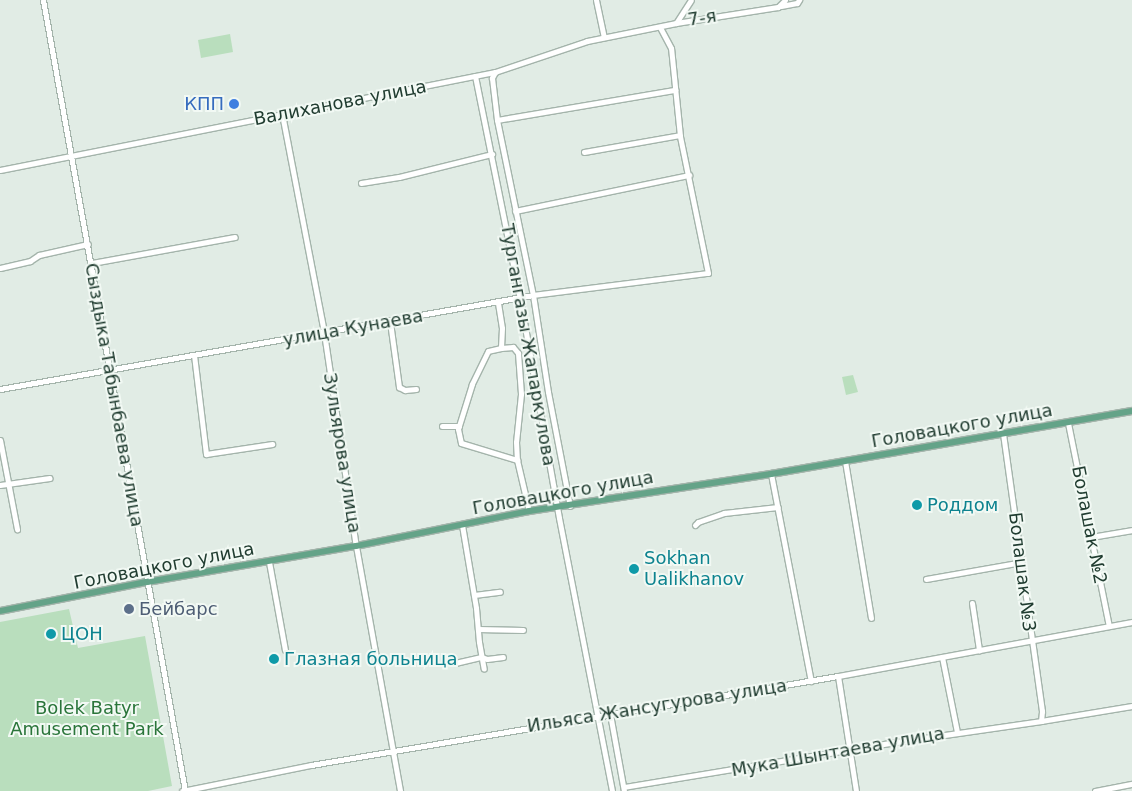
<!DOCTYPE html>
<html>
<head>
<meta charset="utf-8">
<style>
  body { margin:0 }
  #map { position:relative; width:1132px; height:791px; overflow:hidden; background:#e1ece5; font-family:"DejaVu Sans",sans-serif }
  div>[style] { position:absolute }
  .green>* { inset:0; background:#b9debd }
  .roads { filter:drop-shadow(1px 0 #a4b4ab) drop-shadow(-1px 0 #a4b4ab) drop-shadow(0 1px #a4b4ab) drop-shadow(0 -1px #a4b4ab) }
  .minor>* { height:5px; margin:-2.5px; padding:0 2.5px; transform-origin:2.5px; border-radius:2.5px; background:#fff }
  .major>* { height:6px; margin:-3px; padding:0 3px; transform-origin:3px; border-radius:3px; background:#64a388 }
  .dots>* { width:14px; height:14px; translate:-50% -50%; box-sizing:border-box; border:2px solid #f2f9f4; border-radius:50% }
  span { translate:-50% -50%; white-space:nowrap; text-align:center; line-height:1.15; -webkit-text-stroke:4px #f2f9f4; paint-order:stroke }
  .street-label { font-size:18px; color:#213d31 }
  .shop-label { font-size:18px; color:#366cbe }
  .right { translate:-100% -50%; text-align:right }
  .culture-label { font-size:18px; color:#0d838f }
  .left { translate:0 -50%; text-align:left }
  .service-label { font-size:18px; color:#4e5e75 }
  .park-label { font-size:18px; color:#2a753a }
</style>
</head>
<body>
<div id="map">
  <div class="green">
    <div style="clip-path:polygon(230px 34px,233px 52px,201px 58px,198px 40px)"></div>
    <div style="clip-path:polygon(853px 375px,858px 392px,846px 395px,842px 377px)"></div>
    <div style="clip-path:polygon(69px 609px,78px 648px,145px 636px,172px 786px,148px 791px,0 791px,0 622px)"></div>
  </div>
  <div class="roads">
    <div class="minor">
      <div style="left:43px;top:0;width:804px;rotate:79.82deg"></div>
      <div style="left:596px;top:0;width:38px;rotate:78deg"></div>
      <div style="left:781px;top:6px;width:16px;rotate:-11deg"></div>
      <div style="left:797px;top:3px;width:4px;rotate:-56deg"></div>
      <div style="left:676px;top:23px;width:27px;rotate:-57deg"></div>
      <div style="left:495px;top:72px;width:7px;rotate:117deg"></div>
      <div style="left:492px;top:78px;width:42px;rotate:83.2deg"></div>
      <div style="left:497px;top:120px;width:179px;rotate:78.4deg"></div>
      <div style="left:533px;top:295px;width:98px;rotate:81.2deg"></div>
      <div style="left:548px;top:392px;width:116px;rotate:79.1deg"></div>
      <div style="left:475px;top:76px;width:227px;rotate:78.6deg"></div>
      <div style="left:520px;top:299px;width:222px;rotate:79.9deg"></div>
      <div style="left:559px;top:518px;width:278px;rotate:79deg"></div>
      <div style="left:282px;top:114px;width:223px;rotate:79.1deg"></div>
      <div style="left:324px;top:333px;width:215px;rotate:81.5deg"></div>
      <div style="left:356px;top:546px;width:249px;rotate:79.8deg"></div>
      <div style="left:497px;top:120px;width:181px;rotate:-9.6deg"></div>
      <div style="left:584px;top:152px;width:97px;rotate:-10deg"></div>
      <div style="left:0;top:170px;width:505px;rotate:-11.2deg"></div>
      <div style="left:495px;top:72px;width:97px;rotate:-18.6deg"></div>
      <div style="left:587px;top:41px;width:91px;rotate:-11.4deg"></div>
      <div style="left:676px;top:23px;width:103px;rotate:-8.9deg"></div>
      <div style="left:778px;top:7px;width:10px;rotate:-45deg"></div>
      <div style="left:361px;top:183px;width:38px;rotate:-9deg"></div>
      <div style="left:399px;top:177px;width:96px;rotate:-13.9deg"></div>
      <div style="left:515px;top:211px;width:178px;rotate:-11.7deg"></div>
      <div style="left:92px;top:263px;width:145px;rotate:-10.3deg"></div>
      <div style="left:0;top:268px;width:31px;rotate:-13deg"></div>
      <div style="left:30px;top:261px;width:11px;rotate:-34deg"></div>
      <div style="left:39px;top:255px;width:50px;rotate:-12.7deg"></div>
      <div style="left:498px;top:303px;width:25px;rotate:81deg"></div>
      <div style="left:502px;top:328px;width:20px;rotate:93deg"></div>
      <div style="left:501px;top:348px;width:12px;rotate:-5deg"></div>
      <div style="left:513px;top:347px;width:8px;rotate:50deg"></div>
      <div style="left:518px;top:353px;width:41px;rotate:85.8deg"></div>
      <div style="left:521px;top:394px;width:48px;rotate:95.9deg"></div>
      <div style="left:516px;top:442px;width:18px;rotate:87deg"></div>
      <div style="left:517px;top:460px;width:52px;rotate:76.8deg"></div>
      <div style="left:390px;top:322px;width:66px;rotate:82.1deg"></div>
      <div style="left:399px;top:387px;width:7px;rotate:27deg"></div>
      <div style="left:405px;top:390px;width:11px;rotate:-5deg"></div>
      <div style="left:501px;top:348px;width:13px;rotate:167deg"></div>
      <div style="left:488px;top:351px;width:37px;rotate:116deg"></div>
      <div style="left:472px;top:384px;width:47px;rotate:107.3deg"></div>
      <div style="left:458px;top:429px;width:14px;rotate:78deg"></div>
      <div style="left:461px;top:443px;width:59px;rotate:16.9deg"></div>
      <div style="left:194px;top:355px;width:100px;rotate:83.1deg"></div>
      <div style="left:206px;top:454px;width:67px;rotate:-8.6deg"></div>
      <div style="left:0;top:389px;width:541px;rotate:-10deg"></div>
      <div style="left:533px;top:295px;width:176px;rotate:-7.2deg"></div>
      <div style="left:708px;top:273px;width:140px;rotate:-101.6deg"></div>
      <div style="left:680px;top:136px;width:88px;rotate:-95.8deg"></div>
      <div style="left:671px;top:48px;width:24px;rotate:-118deg"></div>
      <div style="left:1068px;top:423px;width:207px;rotate:78.6deg"></div>
      <div style="left:442px;top:426px;width:17px"></div>
      <div style="left:0;top:440px;width:91px;rotate:79.2deg"></div>
      <div style="left:845px;top:461px;width:159px;rotate:80.6deg"></div>
      <div style="left:771px;top:474px;width:211px;rotate:79.1deg"></div>
      <div style="left:0;top:485px;width:50px;rotate:-8deg"></div>
      <div style="left:462px;top:525px;width:84px;rotate:80.4deg"></div>
      <div style="left:476px;top:608px;width:34px;rotate:85deg"></div>
      <div style="left:479px;top:642px;width:27px;rotate:80deg"></div>
      <div style="left:695px;top:525px;width:4px;rotate:-45deg"></div>
      <div style="left:698px;top:522px;width:28px;rotate:-19deg"></div>
      <div style="left:724px;top:513px;width:54px;rotate:-6.3deg"></div>
      <div style="left:1091px;top:537px;width:42px;rotate:-9.7deg"></div>
      <div style="left:269px;top:562px;width:89px;rotate:79.7deg"></div>
      <div style="left:926px;top:579px;width:97px;rotate:-10deg"></div>
      <div style="left:474px;top:595px;width:26px;rotate:-7deg"></div>
      <div style="left:972px;top:603px;width:48px;rotate:81.5deg"></div>
      <div style="left:478px;top:629px;width:45px;rotate:1.3deg"></div>
      <div style="left:942px;top:657px;width:76px;rotate:78.7deg"></div>
      <div style="left:455px;top:663px;width:27px;rotate:-13deg"></div>
      <div style="left:481px;top:657px;width:6px;rotate:18deg"></div>
      <div style="left:487px;top:659px;width:16px;rotate:-7deg"></div>
      <div style="left:838px;top:676px;width:116px;rotate:81.1deg"></div>
      <div style="left:610px;top:714px;width:78px;rotate:79.7deg"></div>
      <div style="left:1041px;top:721px;width:92px;rotate:-9.4deg"></div>
      <div style="left:624px;top:787px;width:276px;rotate:-9.4deg"></div>
      <div style="left:896px;top:742px;width:147px;rotate:-8.2deg"></div>
      <div style="left:1041px;top:721px;width:10px;rotate:-84deg"></div>
      <div style="left:1042px;top:711px;width:280px;rotate:-98deg"></div>
      <div style="left:182px;top:791px;width:132px;rotate:-11.4deg"></div>
      <div style="left:311px;top:765px;width:534px;rotate:-9.59deg"></div>
      <div style="left:838px;top:676px;width:299px;rotate:-10.4deg"></div>
      <div style="left:1095px;top:791px;width:38px;rotate:-11deg"></div>
    </div>
    <div class="major">
      <div style="left:0;top:611px;width:150px;rotate:-11.2deg"></div>
      <div style="left:147px;top:582px;width:212px;rotate:-9.8deg"></div>
      <div style="left:356px;top:546px;width:177px;rotate:-11.4deg"></div>
      <div style="left:529px;top:511px;width:245px;rotate:-8.7deg"></div>
      <div style="left:771px;top:474px;width:366px;rotate:-9.9deg"></div>
    </div>
  </div>
  <div class="dots">
    <div style="left:234px;top:104px;background:#3f7fe0"></div>
    <div style="left:917px;top:505px;background:#0f9aa8"></div>
    <div style="left:634px;top:569px;background:#0f9aa8"></div>
    <div style="left:129px;top:609px;background:#5c6f8a"></div>
    <div style="left:51px;top:634px;background:#0f9aa8"></div>
    <div style="left:274px;top:659px;background:#0f9aa8"></div>
  </div>
  <div class="street-label">
    <span style="left:702px;top:18px;rotate:-9deg">7-я</span>
    <span style="left:340px;top:103px;rotate:-11deg">Валиханова улица</span>
    <span style="left:353px;top:328px;rotate:-10deg">улица Кунаева</span>
    <span style="left:528px;top:345px;rotate:80deg">Тургангазы Жапаркулова</span>
    <span style="left:114px;top:395px;rotate:80deg">Сыздыка Табынбаева улица</span>
    <span style="left:962px;top:426px;rotate:-10deg">Головацкого улица</span>
    <span style="left:342px;top:453px;rotate:81deg">Зульярова улица</span>
    <span style="left:563px;top:493px;rotate:-10deg">Головацкого улица</span>
    <span style="left:1089px;top:525px;rotate:79deg">Болашак №2</span>
    <span style="left:164px;top:566px;rotate:-11deg">Головацкого улица</span>
    <span style="left:1022px;top:572px;rotate:83deg">Болашак №3</span>
    <span style="left:657px;top:706px;rotate:-9deg">Ильяса Жансугурова улица</span>
    <span style="left:838px;top:752px;rotate:-10deg">Мука Шынтаева улица</span>
  </div>
  <div class="shop-label">
    <span class="right" style="left:224px;top:104px">КПП</span>
  </div>
  <div class="culture-label">
    <span class="left" style="left:927px;top:505px">Роддом</span>
    <span class="left" style="left:644px;top:569px">Sokhan<br>Ualikhanov</span>
    <span class="left" style="left:61px;top:634px">ЦОН</span>
    <span class="left" style="left:284px;top:659px">Глазная больница</span>
  </div>
  <div class="service-label">
    <span class="left" style="left:139px;top:609px">Бейбарс</span>
  </div>
  <div class="park-label">
    <span style="left:87px;top:719px">Bolek Batyr<br>Amusement Park</span>
  </div>
</div>
</body>
</html>
